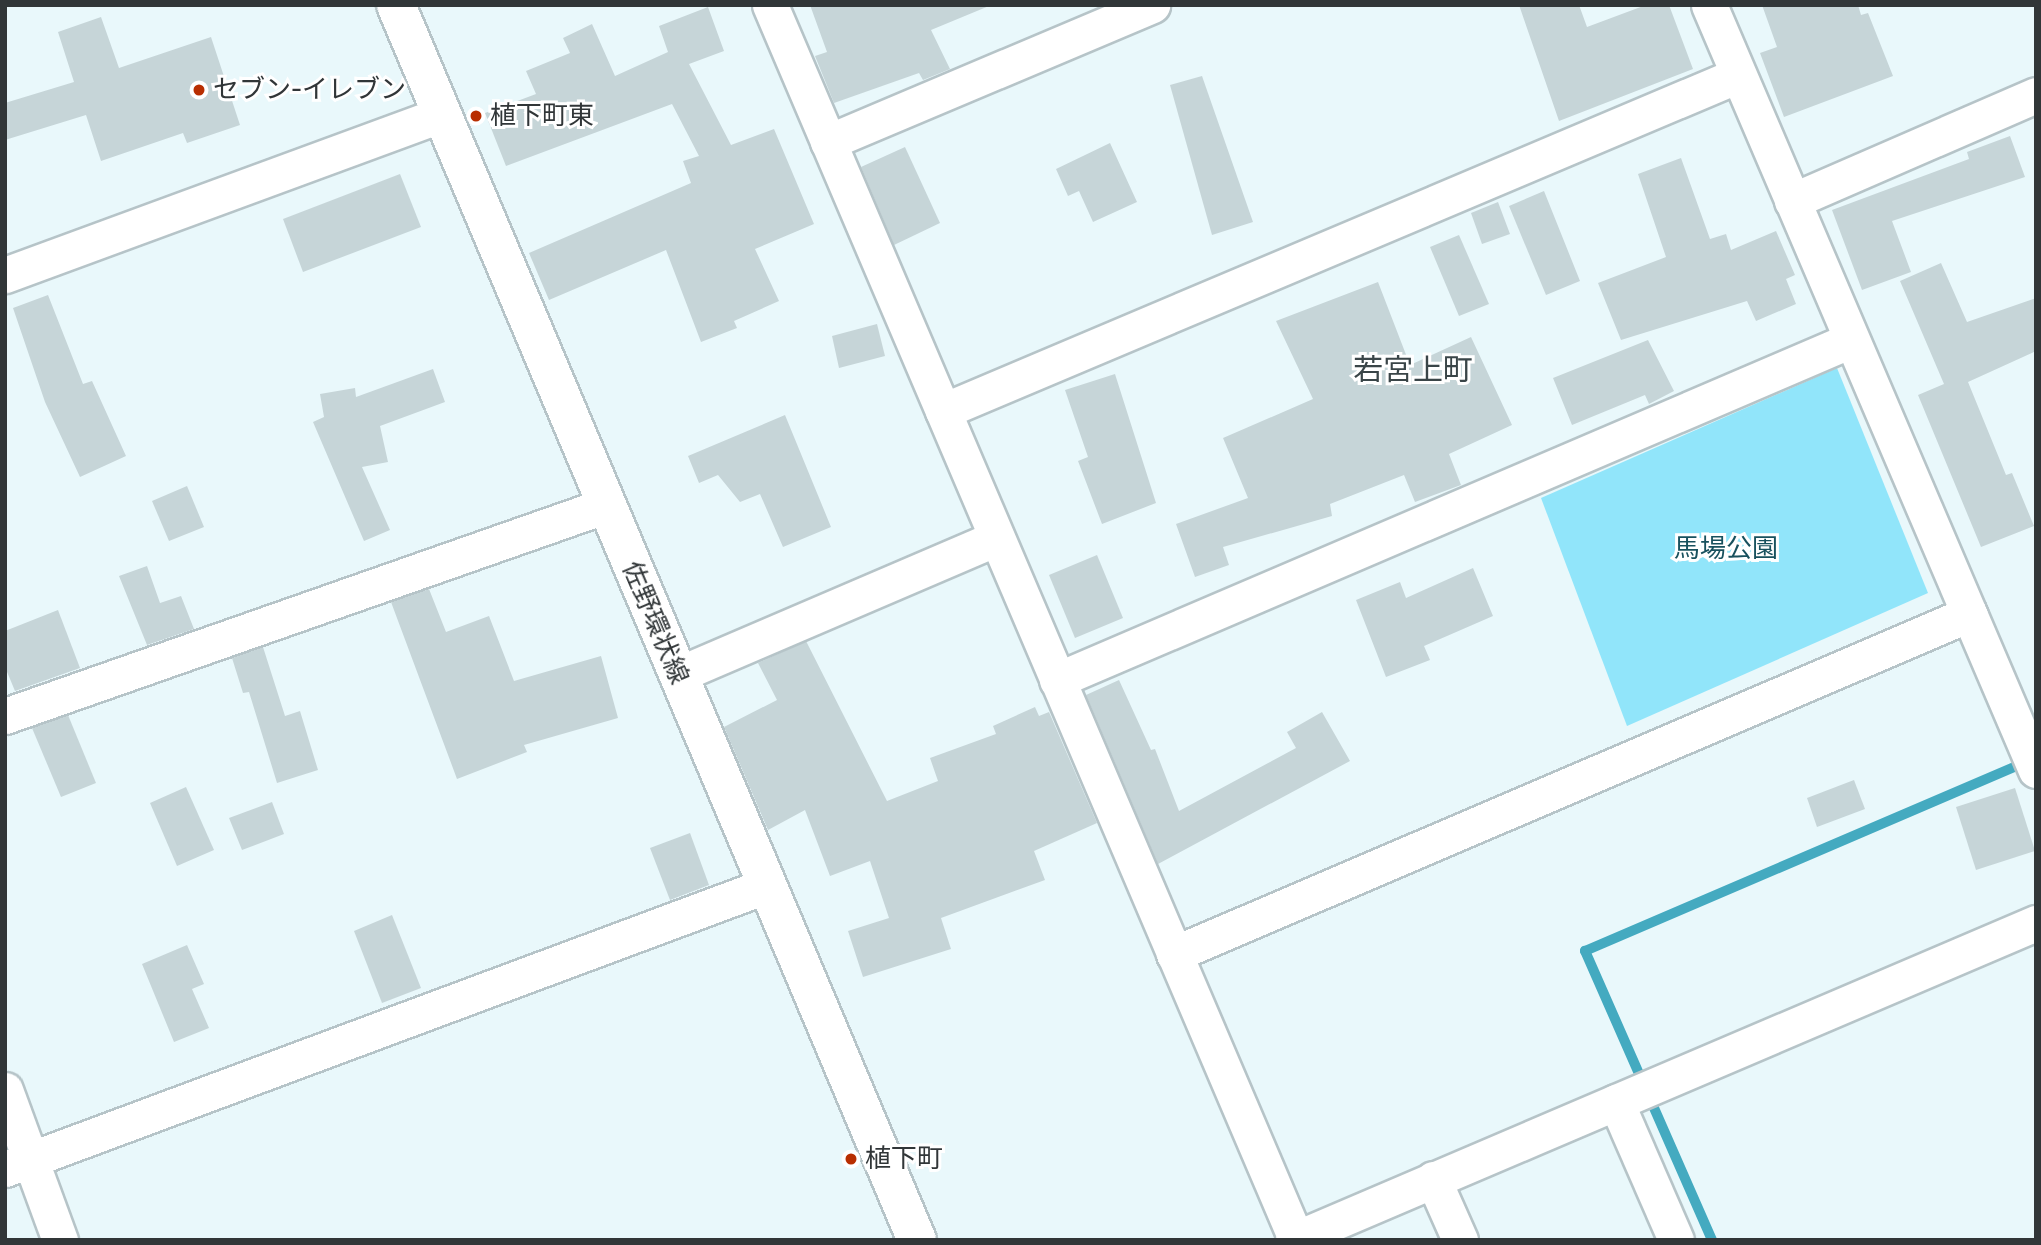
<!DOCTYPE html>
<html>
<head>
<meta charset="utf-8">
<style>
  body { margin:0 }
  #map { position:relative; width:2041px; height:1245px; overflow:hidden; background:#e9f8fb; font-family:Cabin,"Noto Sans JP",sans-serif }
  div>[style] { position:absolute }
  .green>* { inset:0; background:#91e5fa }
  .stream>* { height:10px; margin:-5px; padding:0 5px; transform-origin:5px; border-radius:5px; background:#44aac0 }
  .building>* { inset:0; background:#c6d5d8 }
  .roads { filter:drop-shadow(2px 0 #b6c4c8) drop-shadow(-2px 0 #b6c4c8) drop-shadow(0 2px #b6c4c8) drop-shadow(0 -2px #b6c4c8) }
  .minor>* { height:35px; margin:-17.5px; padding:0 17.5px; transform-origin:17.5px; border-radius:17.5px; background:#fff }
  .secondary>* { height:38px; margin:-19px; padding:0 19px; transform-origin:19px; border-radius:19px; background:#fff }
  .dots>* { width:19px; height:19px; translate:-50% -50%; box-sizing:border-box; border:4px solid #fff; border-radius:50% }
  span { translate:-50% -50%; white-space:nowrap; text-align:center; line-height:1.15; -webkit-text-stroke:6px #fff; paint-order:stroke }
  .poi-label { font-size:26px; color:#313638 }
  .left { translate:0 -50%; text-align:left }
  .park-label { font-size:26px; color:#18515e }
  .street-label { font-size:26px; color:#313638 }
  .quarter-label { font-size:30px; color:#3a4548 }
  .frame { position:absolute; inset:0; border:7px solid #313638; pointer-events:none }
</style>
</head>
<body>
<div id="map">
  <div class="green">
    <div style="clip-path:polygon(1837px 368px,1928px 593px,1627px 726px,1541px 498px)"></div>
  </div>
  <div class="stream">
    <div style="left:1712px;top:1240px;width:316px;rotate:-113.7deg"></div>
    <div style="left:1585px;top:951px;width:481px;rotate:-23.2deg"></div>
  </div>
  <div class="building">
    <div style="clip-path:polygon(810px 5px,989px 5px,989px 6px,931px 30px,950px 69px,923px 80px,919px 73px,834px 103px,815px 56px,827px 52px)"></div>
    <div style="clip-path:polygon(1519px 5px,1579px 5px,1587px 27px,1646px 5px,1669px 5px,1693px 69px,1559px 121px)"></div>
    <div style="clip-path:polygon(1762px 5px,1858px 5px,1861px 15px,1868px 13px,1893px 76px,1784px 117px,1760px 53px,1777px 47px)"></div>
    <div style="clip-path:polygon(708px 7px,724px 51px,689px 64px,731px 145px,774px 129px,814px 224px,755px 249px,779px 301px,734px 321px,737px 328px,701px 342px,666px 250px,549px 300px,529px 253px,691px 183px,683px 161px,699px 156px,672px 104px,506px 166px,485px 113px,536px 94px,526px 71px,570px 53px,563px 38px,592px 24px,615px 76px,668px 52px,659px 26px)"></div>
    <div style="clip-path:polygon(101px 17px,119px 68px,211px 37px,240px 125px,187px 143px,183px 133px,101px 161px,86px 115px,5px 140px,5px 103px,74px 82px,58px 32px)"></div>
    <div style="clip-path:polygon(1202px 76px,1253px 222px,1212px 235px,1170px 85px)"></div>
    <div style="clip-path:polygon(2010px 136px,2025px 177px,1892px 221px,1911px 272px,1862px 290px,1832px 210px,1969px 159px,1967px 152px)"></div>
    <div style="clip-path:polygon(1110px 143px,1137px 202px,1093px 222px,1079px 191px,1068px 196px,1056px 169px)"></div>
    <div style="clip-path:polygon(905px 147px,940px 223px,894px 245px,861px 167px)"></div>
    <div style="clip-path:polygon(1681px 158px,1710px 239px,1726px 234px,1731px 250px,1776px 231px,1795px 275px,1786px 279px,1796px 304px,1756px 321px,1747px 301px,1621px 340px,1598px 283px,1666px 257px,1638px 174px)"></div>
    <div style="clip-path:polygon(400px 174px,421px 227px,303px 272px,283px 219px)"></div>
    <div style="clip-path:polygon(1544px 191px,1580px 281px,1546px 295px,1509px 206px)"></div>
    <div style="clip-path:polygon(1498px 202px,1510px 234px,1482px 244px,1471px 213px)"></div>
    <div style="clip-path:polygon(1459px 235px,1489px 304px,1459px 316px,1430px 247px)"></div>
    <div style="clip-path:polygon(1941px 263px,1967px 322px,2036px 298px,2036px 351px,1968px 382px,2006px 475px,2012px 473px,2034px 526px,1981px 547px,1918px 395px,1944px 384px,1900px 281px)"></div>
    <div style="clip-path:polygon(1378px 282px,1410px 365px,1471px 337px,1512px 425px,1449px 454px,1461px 485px,1415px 502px,1404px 475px,1330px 504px,1332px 516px,1223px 547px,1229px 565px,1195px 577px,1176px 524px,1248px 498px,1223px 438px,1313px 399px,1276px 321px)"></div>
    <div style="clip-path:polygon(48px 295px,83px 384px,92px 381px,126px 456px,80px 477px,45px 402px,13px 308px)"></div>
    <div style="clip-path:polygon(877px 324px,885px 356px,839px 368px,832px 336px)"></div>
    <div style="clip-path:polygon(1648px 340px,1674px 391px,1649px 404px,1645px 395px,1572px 425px,1553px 378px)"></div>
    <div style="clip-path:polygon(433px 369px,445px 402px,380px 426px,388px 462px,362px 467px,390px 530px,364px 541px,313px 422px,324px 417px,320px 394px,355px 388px,356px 397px)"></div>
    <div style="clip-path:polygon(1115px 374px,1156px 503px,1102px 524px,1078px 461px,1088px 457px,1065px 390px)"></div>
    <div style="clip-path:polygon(785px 415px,831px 527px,783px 547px,760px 494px,740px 502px,718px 475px,699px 483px,688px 456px)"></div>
    <div style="clip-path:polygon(187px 486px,204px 527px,169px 541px,152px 501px)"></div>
    <div style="clip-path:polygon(1097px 555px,1123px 618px,1075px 638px,1049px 575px)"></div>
    <div style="clip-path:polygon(147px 566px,160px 603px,181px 596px,194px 629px,147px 645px,119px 576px)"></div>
    <div style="clip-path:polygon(1473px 568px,1493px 616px,1424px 646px,1430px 660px,1386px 677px,1356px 600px,1400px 582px,1406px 598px)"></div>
    <div style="clip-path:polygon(429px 589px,446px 632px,489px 616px,514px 681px,601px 656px,618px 718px,524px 745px,527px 752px,457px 779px,391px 602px)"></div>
    <div style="clip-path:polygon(58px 610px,80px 668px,15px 691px,5px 667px,5px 631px)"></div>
    <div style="clip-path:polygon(806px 641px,887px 801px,938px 781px,930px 758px,996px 734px,993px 726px,1035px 707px,1039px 716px,1049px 712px,1097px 823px,1034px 851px,1045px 880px,941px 918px,951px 949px,863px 977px,848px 931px,889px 918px,870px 861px,830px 876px,805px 810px,768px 830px,724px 727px,777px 700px,758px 663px)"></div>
    <div style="clip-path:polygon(263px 647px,285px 716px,300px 711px,318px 770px,277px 783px,249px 692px,243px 693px,232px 658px)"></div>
    <div style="clip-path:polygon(1119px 680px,1151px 750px,1155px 749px,1179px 811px,1296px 748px,1287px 732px,1322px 712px,1350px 761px,1158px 864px,1086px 695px)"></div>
    <div style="clip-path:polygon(68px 715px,96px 783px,61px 797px,32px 728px)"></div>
    <div style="clip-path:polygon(1854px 780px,1865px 809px,1817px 827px,1807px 798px)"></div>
    <div style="clip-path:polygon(186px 787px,214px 850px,177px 866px,150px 803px)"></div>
    <div style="clip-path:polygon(2015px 788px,2035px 851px,1976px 870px,1956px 807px)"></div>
    <div style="clip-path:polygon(272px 802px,284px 834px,242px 850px,229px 818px)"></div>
    <div style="clip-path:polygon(690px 833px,709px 885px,670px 900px,650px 848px)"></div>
    <div style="clip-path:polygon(392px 915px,421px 988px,382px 1003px,354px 931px)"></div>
    <div style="clip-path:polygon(187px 945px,204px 984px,192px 989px,209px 1028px,174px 1042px,142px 964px)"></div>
  </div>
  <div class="roads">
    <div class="minor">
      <div style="left:770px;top:5px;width:1341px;rotate:66.91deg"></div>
      <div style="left:1709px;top:5px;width:832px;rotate:66.86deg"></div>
      <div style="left:828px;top:142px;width:352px;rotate:-22.9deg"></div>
      <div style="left:1792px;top:201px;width:266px;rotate:-23.5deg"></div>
      <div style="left:5px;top:275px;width:463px;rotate:-20.2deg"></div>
      <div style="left:943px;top:411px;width:863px;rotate:-22.91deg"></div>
      <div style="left:677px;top:675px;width:347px;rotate:-23.2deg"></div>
      <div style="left:1057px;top:680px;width:864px;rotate:-23.18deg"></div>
      <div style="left:5px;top:716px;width:638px;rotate:-19.32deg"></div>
      <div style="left:1174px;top:954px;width:865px;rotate:-23.16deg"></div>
      <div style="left:5px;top:1090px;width:160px;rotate:69.9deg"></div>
      <div style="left:1616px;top:1102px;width:150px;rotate:66.5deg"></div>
      <div style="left:5px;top:1169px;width:814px;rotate:-20.42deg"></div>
      <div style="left:1433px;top:1179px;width:67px;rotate:66.1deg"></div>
      <div style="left:1293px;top:1240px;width:808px;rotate:-23.11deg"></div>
    </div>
    <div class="secondary">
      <div style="left:396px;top:5px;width:1340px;rotate:67.13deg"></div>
    </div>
  </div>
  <div class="dots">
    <div style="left:199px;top:90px;background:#b82e01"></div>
    <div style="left:476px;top:116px;background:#b82e01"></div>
    <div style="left:851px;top:1159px;background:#b82e01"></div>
  </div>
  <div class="poi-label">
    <span class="left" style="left:213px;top:90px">セブン-イレブン</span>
    <span class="left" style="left:490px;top:116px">植下町東</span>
    <span class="left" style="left:865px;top:1159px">植下町</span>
  </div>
  <div class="park-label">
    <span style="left:1726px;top:549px">馬場公園</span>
  </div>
  <div class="street-label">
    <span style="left:655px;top:623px;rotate:67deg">佐野環状線</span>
  </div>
  <div class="quarter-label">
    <span style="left:1413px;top:370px">若宮上町</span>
  </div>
  <div class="frame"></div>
</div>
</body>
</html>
